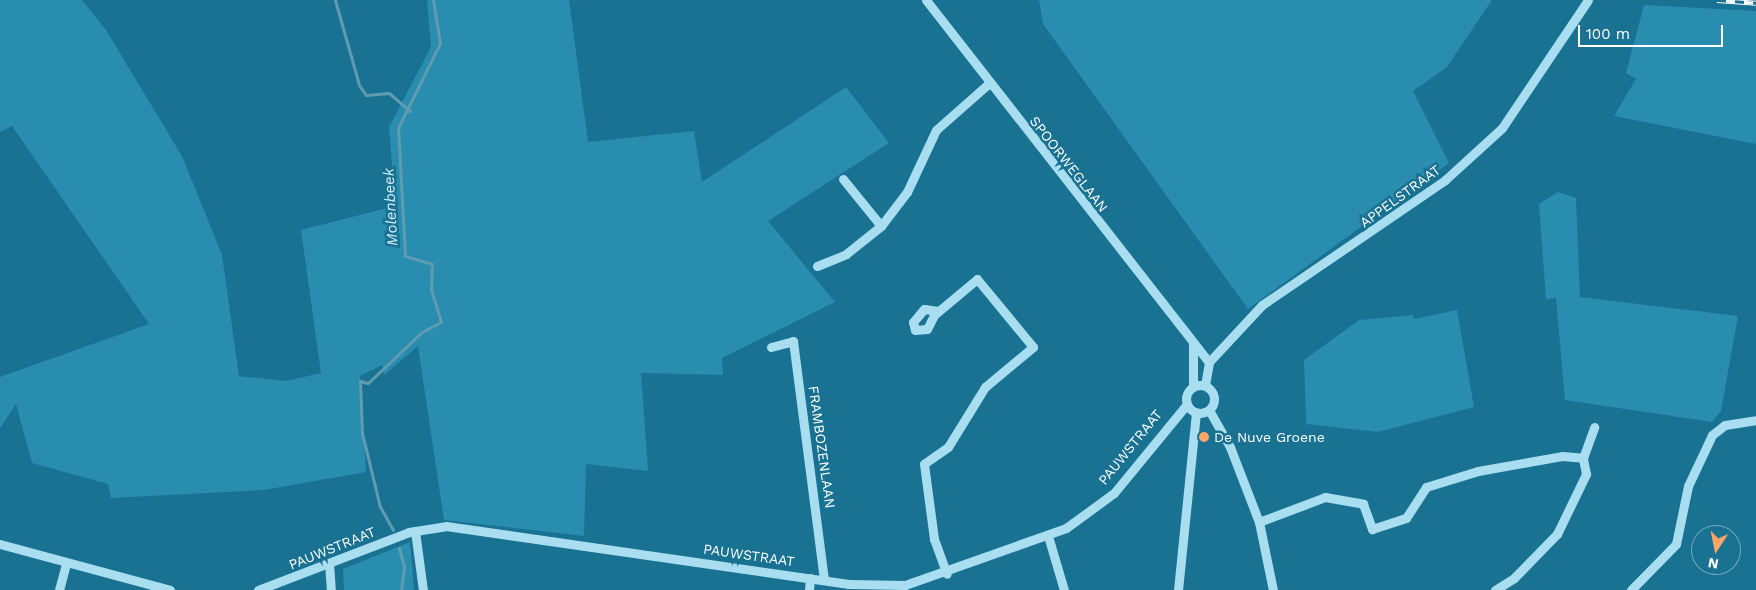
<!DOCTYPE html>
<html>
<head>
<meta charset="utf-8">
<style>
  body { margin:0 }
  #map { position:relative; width:1756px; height:590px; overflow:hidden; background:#197292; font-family:"Work Sans",sans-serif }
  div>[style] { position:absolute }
  .green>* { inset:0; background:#288dae }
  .stream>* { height:3px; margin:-1.5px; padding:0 1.5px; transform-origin:1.5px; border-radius:1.5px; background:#609cb1 }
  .minor>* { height:9px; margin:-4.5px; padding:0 4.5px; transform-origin:4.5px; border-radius:4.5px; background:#a8def0 }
  .minor>.ring { margin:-4.5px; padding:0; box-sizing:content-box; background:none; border:9px solid #a8def0; border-radius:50% }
  .rail>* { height:5px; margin-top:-2.5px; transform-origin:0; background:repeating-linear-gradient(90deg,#197292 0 9px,#fff 0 18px); box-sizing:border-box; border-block:1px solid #fff }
  .dots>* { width:14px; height:14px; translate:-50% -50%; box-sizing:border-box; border:2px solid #197292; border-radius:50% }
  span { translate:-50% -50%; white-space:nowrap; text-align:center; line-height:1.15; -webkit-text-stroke:5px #197292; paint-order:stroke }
  .street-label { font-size:14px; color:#fff }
  .poi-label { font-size:14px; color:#fff }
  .left { translate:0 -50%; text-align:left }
  .water-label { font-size:15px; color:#d2f0fa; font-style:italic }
  .north { position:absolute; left:1691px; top:525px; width:50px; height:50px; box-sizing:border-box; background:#197292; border:1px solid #75aabe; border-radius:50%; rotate:191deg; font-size:14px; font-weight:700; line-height:20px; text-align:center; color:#fff }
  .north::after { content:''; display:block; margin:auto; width:18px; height:22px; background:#ffa567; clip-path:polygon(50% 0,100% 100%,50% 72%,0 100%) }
  .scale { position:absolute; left:1578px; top:25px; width:145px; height:22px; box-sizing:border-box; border:2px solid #fff; border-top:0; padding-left:6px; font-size:15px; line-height:18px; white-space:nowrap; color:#fff; -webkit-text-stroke:4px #197292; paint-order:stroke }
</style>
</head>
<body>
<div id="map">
  <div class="green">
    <div style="clip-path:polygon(0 0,82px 0,106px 30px,182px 156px,222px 255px,239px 376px,286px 381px,321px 373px,301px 230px,395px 206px,389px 127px,431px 47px,427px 0,569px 0,588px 142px,694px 131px,702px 182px,846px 87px,889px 143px,768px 221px,835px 302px,722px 358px,723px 375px,641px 373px,648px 471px,586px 464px,584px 536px,444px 520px,418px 346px,384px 375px,382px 365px,360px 376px,366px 472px,264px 490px,111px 498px,108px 484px,32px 463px,16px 404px,0 428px,0 377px,149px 324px,12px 126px,0 132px)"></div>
    <div style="clip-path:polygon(1039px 0,1492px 0,1447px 67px,1413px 91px,1449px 163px,1248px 309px,1043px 24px)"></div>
    <div style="clip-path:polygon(1644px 5px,1756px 11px,1756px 144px,1614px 116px,1636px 79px,1626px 73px)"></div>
    <div style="clip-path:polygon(1558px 192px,1576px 198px,1580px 297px,1738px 316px,1721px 411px,1712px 422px,1565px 400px,1556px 298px,1546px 299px,1539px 204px)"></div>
    <div style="clip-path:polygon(1457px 310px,1474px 407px,1378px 432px,1306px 424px,1304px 360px,1359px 320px,1413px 315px,1414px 319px)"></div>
    <div style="clip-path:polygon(410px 542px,414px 590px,344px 590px,343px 569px)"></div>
  </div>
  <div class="stream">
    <div style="left:335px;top:0;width:88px;rotate:74.2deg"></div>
    <div style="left:359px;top:85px;width:12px;rotate:55deg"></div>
    <div style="left:366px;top:95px;width:23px;rotate:-5deg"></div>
    <div style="left:389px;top:93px;width:28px;rotate:41deg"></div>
    <div style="left:393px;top:530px;width:26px;rotate:-119deg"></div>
    <div style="left:380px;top:507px;width:76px;rotate:-103.7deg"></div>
    <div style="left:362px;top:433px;width:52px;rotate:-92.2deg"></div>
    <div style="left:360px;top:381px;width:8px;rotate:14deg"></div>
    <div style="left:368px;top:383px;width:74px;rotate:-43.4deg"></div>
    <div style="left:422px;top:332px;width:21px;rotate:-28deg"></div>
    <div style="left:441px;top:322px;width:34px;rotate:-107deg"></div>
    <div style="left:431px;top:289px;width:25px;rotate:-88deg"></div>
    <div style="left:432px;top:264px;width:28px;rotate:-163deg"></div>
    <div style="left:405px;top:256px;width:128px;rotate:-93.1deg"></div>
    <div style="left:398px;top:128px;width:95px;rotate:-63.7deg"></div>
    <div style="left:440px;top:43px;width:44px;rotate:-99.2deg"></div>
    <div style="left:399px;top:548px;width:20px;rotate:75deg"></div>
    <div style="left:404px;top:567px;width:23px;rotate:97deg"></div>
  </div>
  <div class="minor">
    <div style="left:926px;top:0;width:459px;rotate:52deg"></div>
    <div style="left:843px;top:179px;width:60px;rotate:51deg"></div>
    <div style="left:817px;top:266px;width:31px;rotate:-22deg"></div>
    <div style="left:846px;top:254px;width:45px;rotate:-38.7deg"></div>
    <div style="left:881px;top:226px;width:43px;rotate:-52.6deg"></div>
    <div style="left:907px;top:192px;width:68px;rotate:-64.9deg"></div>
    <div style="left:936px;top:130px;width:69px;rotate:-41.5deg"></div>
    <div style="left:938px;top:311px;width:14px;rotate:-172deg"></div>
    <div style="left:924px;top:309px;width:17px;rotate:130deg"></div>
    <div style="left:913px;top:322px;width:8px;rotate:76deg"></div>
    <div style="left:915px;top:330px;width:12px;rotate:-5deg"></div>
    <div style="left:927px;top:329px;width:16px;rotate:-63deg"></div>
    <div style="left:934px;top:315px;width:56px;rotate:-39.9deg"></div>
    <div style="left:977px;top:279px;width:88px;rotate:50.5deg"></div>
    <div style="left:1033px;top:347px;width:62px;rotate:140.2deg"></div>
    <div style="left:985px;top:387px;width:70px;rotate:121.7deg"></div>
    <div style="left:948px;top:447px;width:29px;rotate:145deg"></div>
    <div style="left:924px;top:464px;width:76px;rotate:82.4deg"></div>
    <div style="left:934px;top:539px;width:37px;rotate:70deg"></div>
    <div style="left:1193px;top:344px;width:42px;rotate:90deg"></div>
    <div style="left:771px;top:347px;width:23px;rotate:-15deg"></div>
    <div style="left:793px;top:341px;width:241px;rotate:82.6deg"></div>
    <div class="ring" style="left:1186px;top:385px;width:19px;height:19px"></div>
    <div style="left:1205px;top:385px;width:23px;rotate:-80deg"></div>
    <div style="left:1209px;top:362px;width:78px;rotate:-47.1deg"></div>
    <div style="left:1262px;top:305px;width:222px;rotate:-34.3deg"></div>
    <div style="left:1445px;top:180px;width:77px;rotate:-42.4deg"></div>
    <div style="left:1502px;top:128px;width:154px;rotate:-56.1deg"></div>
    <div style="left:1209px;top:410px;width:43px;rotate:60.4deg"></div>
    <div style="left:1230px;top:447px;width:80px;rotate:68.9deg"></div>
    <div style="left:1259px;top:522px;width:69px;rotate:78.4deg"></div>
    <div style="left:1259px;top:522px;width:71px;rotate:-20.7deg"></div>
    <div style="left:1325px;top:497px;width:39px;rotate:10deg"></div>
    <div style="left:1363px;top:504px;width:27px;rotate:70deg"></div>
    <div style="left:1372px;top:529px;width:36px;rotate:-18deg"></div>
    <div style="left:1406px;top:518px;width:37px;rotate:-57deg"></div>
    <div style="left:1426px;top:487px;width:54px;rotate:-17.1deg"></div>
    <div style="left:1478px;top:471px;width:85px;rotate:-10.1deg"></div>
    <div style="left:1562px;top:456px;width:21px;rotate:5deg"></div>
    <div style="left:415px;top:531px;width:60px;rotate:82.3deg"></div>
    <div style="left:1048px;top:536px;width:56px;rotate:73.5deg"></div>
    <div style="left:0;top:544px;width:176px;rotate:15.1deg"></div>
    <div style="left:329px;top:563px;width:27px;rotate:86deg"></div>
    <div style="left:59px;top:590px;width:27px;rotate:-75deg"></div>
    <div style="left:258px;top:590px;width:162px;rotate:-21deg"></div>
    <div style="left:409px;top:532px;width:37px;rotate:-9deg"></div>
    <div style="left:446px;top:526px;width:407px;rotate:8.2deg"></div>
    <div style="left:849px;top:584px;width:56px;rotate:1deg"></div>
    <div style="left:905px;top:585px;width:171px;rotate:-19.5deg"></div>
    <div style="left:1066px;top:528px;width:59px;rotate:-36.1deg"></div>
    <div style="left:1114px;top:493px;width:115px;rotate:-50.6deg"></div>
    <div style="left:809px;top:590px;width:12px;rotate:-85deg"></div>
    <div style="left:1178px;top:590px;width:178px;rotate:-84.2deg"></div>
    <div style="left:1495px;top:590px;width:22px;rotate:-32deg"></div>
    <div style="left:1514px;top:578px;width:62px;rotate:-45.7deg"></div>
    <div style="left:1557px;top:534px;width:67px;rotate:-64.2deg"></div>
    <div style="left:1586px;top:474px;width:16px;rotate:-101deg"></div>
    <div style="left:1583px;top:458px;width:33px;rotate:-70deg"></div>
    <div style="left:1631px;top:590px;width:64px;rotate:-45.6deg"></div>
    <div style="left:1676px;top:544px;width:59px;rotate:-78.3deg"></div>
    <div style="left:1688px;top:486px;width:56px;rotate:-64.8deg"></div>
    <div style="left:1712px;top:435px;width:16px;rotate:-38deg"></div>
    <div style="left:1725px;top:425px;width:31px;rotate:-9deg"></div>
  </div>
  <div class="rail">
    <div style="left:1717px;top:0;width:39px;rotate:4deg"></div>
  </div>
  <div class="dots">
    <div style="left:1204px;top:437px;background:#ffa567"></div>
  </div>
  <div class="street-label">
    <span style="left:1069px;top:164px;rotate:52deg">SPOORWEGLAAN</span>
    <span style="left:1400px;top:196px;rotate:-36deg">APPELSTRAAT</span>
    <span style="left:822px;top:447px;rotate:82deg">FRAMBOZENLAAN</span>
    <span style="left:1130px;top:447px;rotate:-51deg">PAUWSTRAAT</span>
    <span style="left:332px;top:548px;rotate:-22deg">PAUWSTRAAT</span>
    <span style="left:749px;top:555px;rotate:8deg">PAUWSTRAAT</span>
  </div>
  <div class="poi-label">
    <span class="left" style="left:1214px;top:437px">De Nuve Groene</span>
  </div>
  <div class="water-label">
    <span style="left:391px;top:207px;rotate:-93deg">Molenbeek</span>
  </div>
  <div class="north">N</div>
  <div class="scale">100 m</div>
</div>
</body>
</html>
